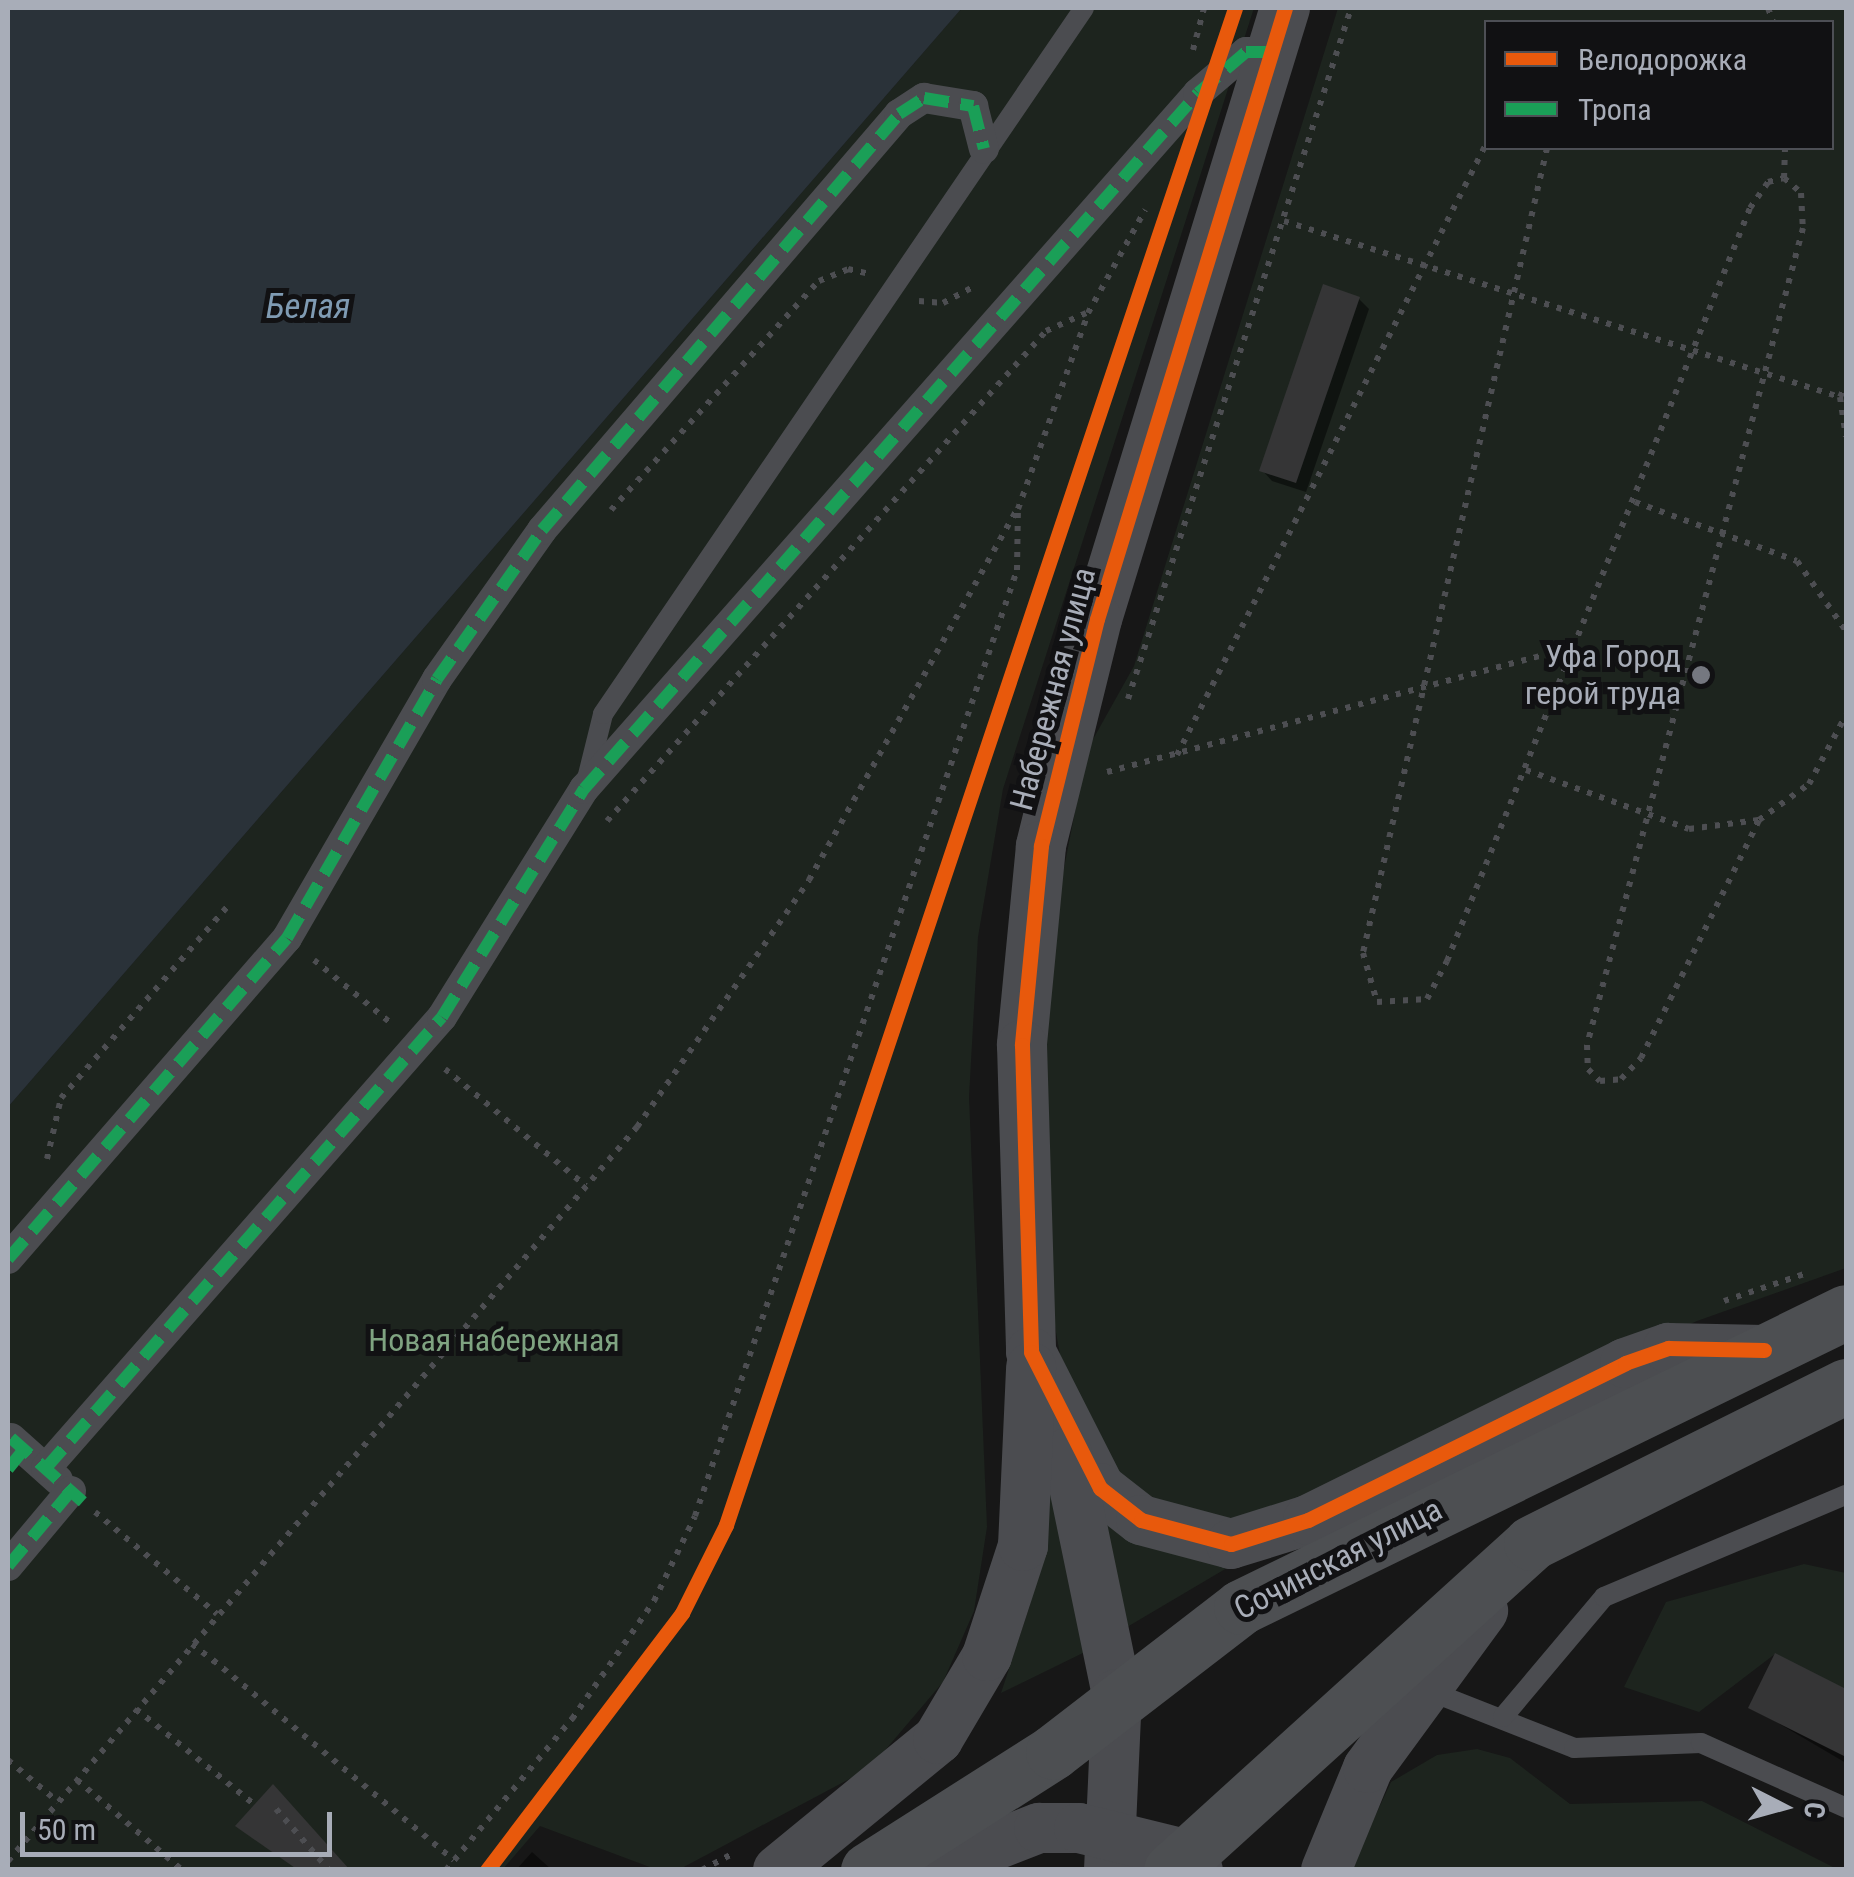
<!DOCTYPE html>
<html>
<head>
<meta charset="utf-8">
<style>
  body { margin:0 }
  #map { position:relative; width:1854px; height:1877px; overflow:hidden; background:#171717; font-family:"Roboto Condensed",sans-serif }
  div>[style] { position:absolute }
  .green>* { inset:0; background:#1d241e }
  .water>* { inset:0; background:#2a3239 }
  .shadow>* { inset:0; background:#0007 }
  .building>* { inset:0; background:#353536 }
  .path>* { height:6px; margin-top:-3px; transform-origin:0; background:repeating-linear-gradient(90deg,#4d4e52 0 5px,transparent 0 13px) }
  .service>* { height:20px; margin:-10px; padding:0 10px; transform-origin:10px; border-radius:10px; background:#4b4c50 }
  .pedestrian>* { height:30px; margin:-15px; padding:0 15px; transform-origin:15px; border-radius:15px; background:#4b4c50 }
  .tertiary>* { height:50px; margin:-25px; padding:0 25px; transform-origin:25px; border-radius:25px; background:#4b4c50 }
  .primary>* { height:55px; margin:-27.5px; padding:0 27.5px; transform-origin:27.5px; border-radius:27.5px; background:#4d4f52 }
  .quiet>* { height:12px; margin-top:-6px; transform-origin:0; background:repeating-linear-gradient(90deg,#1a9f57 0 25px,transparent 0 37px) }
  .cycleway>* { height:15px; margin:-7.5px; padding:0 7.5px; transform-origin:7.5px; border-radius:7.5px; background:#e8590c }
  .dots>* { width:28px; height:28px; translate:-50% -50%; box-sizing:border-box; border:5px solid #111113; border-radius:50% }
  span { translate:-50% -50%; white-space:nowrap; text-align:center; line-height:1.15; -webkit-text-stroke:10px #111113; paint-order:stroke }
  .poi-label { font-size:32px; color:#a8adb8 }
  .right { translate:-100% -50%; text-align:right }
  .street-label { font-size:32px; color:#a8adb8 }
  .park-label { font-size:32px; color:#7fa381 }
  .water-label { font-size:35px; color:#7f9bb3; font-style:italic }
  .frame { position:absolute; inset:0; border:10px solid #a8adb8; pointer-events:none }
  .legend { position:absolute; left:1484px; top:20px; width:350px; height:130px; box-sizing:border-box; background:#111113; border:2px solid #4d4f55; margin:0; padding:12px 18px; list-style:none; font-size:30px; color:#a8adb8 }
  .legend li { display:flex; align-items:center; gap:20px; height:50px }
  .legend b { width:50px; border:2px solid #4d4f55 }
  .north { position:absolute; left:1734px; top:1757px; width:100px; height:100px; -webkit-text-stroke:8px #111113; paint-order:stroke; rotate:96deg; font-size:28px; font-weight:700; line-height:40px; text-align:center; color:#a8adb8 }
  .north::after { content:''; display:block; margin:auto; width:35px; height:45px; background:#a8adb8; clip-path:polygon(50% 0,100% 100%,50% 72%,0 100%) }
  .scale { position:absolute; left:20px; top:1812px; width:312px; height:45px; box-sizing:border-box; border:5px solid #a8adb8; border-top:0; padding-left:12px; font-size:30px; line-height:35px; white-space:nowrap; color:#a8adb8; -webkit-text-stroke:8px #111113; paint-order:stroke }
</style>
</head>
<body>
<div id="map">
  <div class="green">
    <div style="clip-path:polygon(962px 8px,1254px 8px,1003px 789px,978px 937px,969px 1097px,987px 1527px,974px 1611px,943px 1682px,870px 1768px,680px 1869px,655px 1869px,540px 1826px,503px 1869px,8px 1870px,8px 1107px)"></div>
    <div style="clip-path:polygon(evenodd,1338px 8px,1846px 8px,1846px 1268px,1697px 1321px,1245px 1522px,1157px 1505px,1121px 1481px,1062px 1366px,1048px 1287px,1042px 1150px,1050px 940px,1087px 750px,1134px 666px,1338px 8px,1486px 22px,1832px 22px,1832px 148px,1486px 148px,1486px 22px)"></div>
    <div style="clip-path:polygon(1047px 1461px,1089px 1650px,1001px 1693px,1030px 1605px)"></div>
    <div style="clip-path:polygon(1096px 1513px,1232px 1565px,1122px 1630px)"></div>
    <div style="clip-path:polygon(1804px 1564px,1846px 1573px,1846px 1691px,1775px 1654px,1699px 1712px,1624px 1687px,1666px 1602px)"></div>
    <div style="clip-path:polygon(1477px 1749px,1510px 1758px,1570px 1804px,1702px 1801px,1837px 1869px,1350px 1870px,1391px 1782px,1437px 1755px)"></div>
  </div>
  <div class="water">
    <div style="clip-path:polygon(8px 8px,962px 8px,8px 1107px)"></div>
  </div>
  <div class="shadow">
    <div style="clip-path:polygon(1359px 299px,1369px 309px,1306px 492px,1272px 481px,1262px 470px)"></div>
    <div style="clip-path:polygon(1776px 1656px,1846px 1691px,1846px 1763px,1751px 1707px)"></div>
    <div style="clip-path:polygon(532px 1852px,552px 1870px,516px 1870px)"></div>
  </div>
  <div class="building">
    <div style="clip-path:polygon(1323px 284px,1360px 297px,1296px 483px,1259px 471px)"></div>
    <div style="clip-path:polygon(1775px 1653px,1846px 1689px,1846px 1757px,1748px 1708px)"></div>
    <div style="clip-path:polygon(273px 1784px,350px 1870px,298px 1870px,235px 1826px)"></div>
  </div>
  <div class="path">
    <div style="left:1768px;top:8px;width:15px;rotate:70deg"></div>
    <div style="left:1193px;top:50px;width:43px;rotate:-75.3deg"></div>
    <div style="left:1547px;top:148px;width:826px;rotate:102.88deg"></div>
    <div style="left:1363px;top:953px;width:51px;rotate:74.1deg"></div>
    <div style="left:1377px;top:1002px;width:50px;rotate:-3.4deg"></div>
    <div style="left:1427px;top:999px;width:43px;rotate:-62.2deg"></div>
    <div style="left:1447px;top:961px;width:812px;rotate:-68.08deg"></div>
    <div style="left:1750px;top:208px;width:32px;rotate:-55deg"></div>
    <div style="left:1768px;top:182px;width:16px;rotate:-14deg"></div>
    <div style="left:1784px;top:178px;width:23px;rotate:41deg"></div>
    <div style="left:1801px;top:193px;width:35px;rotate:87deg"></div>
    <div style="left:1803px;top:228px;width:845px;rotate:104.81deg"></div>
    <div style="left:1587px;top:1045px;width:24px;rotate:88deg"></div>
    <div style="left:1588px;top:1069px;width:17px;rotate:45deg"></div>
    <div style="left:1600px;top:1081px;width:21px;rotate:-5deg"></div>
    <div style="left:1621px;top:1079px;width:29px;rotate:-46deg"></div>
    <div style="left:1641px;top:1058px;width:266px;rotate:-63.6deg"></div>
    <div style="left:1759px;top:820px;width:62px;rotate:-35.8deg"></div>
    <div style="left:1809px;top:784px;width:78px;rotate:-61.8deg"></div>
    <div style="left:1784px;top:178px;width:30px;rotate:-88deg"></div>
    <div style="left:1284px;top:221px;width:583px;rotate:17.57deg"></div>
    <div style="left:1840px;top:397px;width:13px;rotate:-63deg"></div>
    <div style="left:919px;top:301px;width:24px;rotate:5deg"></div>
    <div style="left:943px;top:303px;width:38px;rotate:-28deg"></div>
    <div style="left:1840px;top:397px;width:40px;rotate:81.5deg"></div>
    <div style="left:1635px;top:502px;width:172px;rotate:20deg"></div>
    <div style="left:1797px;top:561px;width:85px;rotate:55deg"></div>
    <div style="left:611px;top:510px;width:309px;rotate:-47.8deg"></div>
    <div style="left:819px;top:281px;width:31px;rotate:-22deg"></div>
    <div style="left:848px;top:269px;width:23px;rotate:13deg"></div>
    <div style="left:1128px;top:699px;width:726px;rotate:-72.11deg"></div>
    <div style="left:1177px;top:755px;width:685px;rotate:-63.17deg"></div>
    <div style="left:1526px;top:770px;width:173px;rotate:19.9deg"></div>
    <div style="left:1689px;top:829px;width:70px;rotate:-7.4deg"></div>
    <div style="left:1107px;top:772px;width:486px;rotate:-15deg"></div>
    <div style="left:607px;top:821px;width:658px;rotate:-48.14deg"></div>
    <div style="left:1046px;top:331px;width:44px;rotate:-24.2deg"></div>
    <div style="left:314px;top:960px;width:102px;rotate:39.4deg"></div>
    <div style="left:445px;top:1069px;width:183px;rotate:39.7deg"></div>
    <div style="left:47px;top:1159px;width:63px;rotate:-77.1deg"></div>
    <div style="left:61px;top:1098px;width:254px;rotate:-49deg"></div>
    <div style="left:1724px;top:1301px;width:88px;rotate:-18.6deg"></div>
    <div style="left:95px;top:1512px;width:159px;rotate:39.9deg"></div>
    <div style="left:192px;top:1644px;width:29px;rotate:38deg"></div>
    <div style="left:213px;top:1660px;width:313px;rotate:39.7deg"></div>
    <div style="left:136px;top:1709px;width:153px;rotate:38.9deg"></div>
    <div style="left:8px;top:1760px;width:65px;rotate:40deg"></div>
    <div style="left:77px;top:1780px;width:138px;rotate:40.6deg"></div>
    <div style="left:276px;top:1809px;width:81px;rotate:49deg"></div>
    <div style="left:8px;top:1861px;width:967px;rotate:-49.41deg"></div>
    <div style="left:637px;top:1127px;width:301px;rotate:-55.1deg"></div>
    <div style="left:809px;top:880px;width:424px;rotate:-60.7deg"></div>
    <div style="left:446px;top:1870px;width:197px;rotate:-50.2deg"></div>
    <div style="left:572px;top:1719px;width:144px;rotate:-55.2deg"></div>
    <div style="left:654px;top:1601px;width:94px;rotate:-64.2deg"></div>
    <div style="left:695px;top:1516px;width:999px;rotate:-71.2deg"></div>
    <div style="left:1017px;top:570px;width:61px;rotate:-89.1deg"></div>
    <div style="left:1018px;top:509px;width:208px;rotate:-70.3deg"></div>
    <div style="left:1088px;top:313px;width:118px;rotate:-61deg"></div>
    <div style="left:702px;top:1870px;width:38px;rotate:-28deg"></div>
  </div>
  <div class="service">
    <div style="left:585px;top:787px;width:75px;rotate:-76.1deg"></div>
    <div style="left:603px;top:714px;width:854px;rotate:-55.73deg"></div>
    <div style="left:1427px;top:1690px;width:158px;rotate:21.5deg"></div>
    <div style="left:1574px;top:1748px;width:127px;rotate:-2.3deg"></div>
    <div style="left:1701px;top:1743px;width:159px;rotate:24.1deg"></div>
    <div style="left:1503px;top:1717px;width:157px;rotate:-49.9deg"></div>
    <div style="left:1604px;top:1597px;width:263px;rotate:-22.9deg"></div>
  </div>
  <div class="pedestrian">
    <div style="left:8px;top:1259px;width:425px;rotate:-49deg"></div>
    <div style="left:287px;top:938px;width:299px;rotate:-59.9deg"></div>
    <div style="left:437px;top:679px;width:182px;rotate:-54.8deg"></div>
    <div style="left:542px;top:530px;width:548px;rotate:-49.36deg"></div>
    <div style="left:899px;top:114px;width:30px;rotate:-33deg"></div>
    <div style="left:924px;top:98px;width:50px;rotate:9.3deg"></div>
    <div style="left:973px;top:106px;width:44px;rotate:75.7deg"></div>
    <div style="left:11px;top:1438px;width:63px;rotate:41.8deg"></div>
    <div style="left:46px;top:1468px;width:600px;rotate:-48.72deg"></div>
    <div style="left:442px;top:1017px;width:269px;rotate:-58.1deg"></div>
    <div style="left:584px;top:789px;width:928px;rotate:-48.58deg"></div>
    <div style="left:1198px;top:93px;width:63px;rotate:-40.5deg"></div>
    <div style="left:1246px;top:52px;width:28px"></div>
    <div style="left:8px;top:1566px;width:98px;rotate:-50deg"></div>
  </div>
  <div class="tertiary">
    <div style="left:1285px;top:8px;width:639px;rotate:107.1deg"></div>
    <div style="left:1097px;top:619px;width:234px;rotate:103.9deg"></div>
    <div style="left:1041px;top:846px;width:200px;rotate:95.5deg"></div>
    <div style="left:1022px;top:1045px;width:307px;rotate:88.3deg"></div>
    <div style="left:1031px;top:1352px;width:153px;rotate:63.1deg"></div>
    <div style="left:1100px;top:1488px;width:52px;rotate:38deg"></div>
    <div style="left:1141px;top:1520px;width:93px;rotate:14.9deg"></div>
    <div style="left:1231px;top:1544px;width:81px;rotate:-17.3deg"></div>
    <div style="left:1308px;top:1520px;width:354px;rotate:-26.3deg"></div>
    <div style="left:1625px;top:1363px;width:46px;rotate:-19.2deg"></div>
    <div style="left:1668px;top:1348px;width:96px;rotate:1.2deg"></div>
    <div style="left:1067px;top:1453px;width:246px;rotate:78.3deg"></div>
    <div style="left:1117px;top:1694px;width:176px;rotate:92.6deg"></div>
    <div style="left:778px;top:1870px;width:207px;rotate:-39.3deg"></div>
    <div style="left:938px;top:1739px;width:96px;rotate:-59.4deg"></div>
    <div style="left:987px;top:1656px;width:116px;rotate:-71.9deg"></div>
    <div style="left:1023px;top:1546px;width:179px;rotate:-87.4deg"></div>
    <div style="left:931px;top:1870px;width:116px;rotate:-21.3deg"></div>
    <div style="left:1039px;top:1828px;width:40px"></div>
    <div style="left:1079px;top:1828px;width:113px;rotate:13.8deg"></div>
    <div style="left:1189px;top:1855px;width:17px;rotate:59deg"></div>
    <div style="left:1326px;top:1870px;width:110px;rotate:-67.6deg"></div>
    <div style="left:1368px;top:1768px;width:195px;rotate:-53.8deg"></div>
  </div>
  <div class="primary">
    <div style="left:868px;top:1870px;width:219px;rotate:-32.5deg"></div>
    <div style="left:1053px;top:1752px;width:237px;rotate:-37.6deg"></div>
    <div style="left:1241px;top:1607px;width:673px;rotate:-25.99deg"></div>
    <div style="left:1171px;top:1870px;width:486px;rotate:-42.2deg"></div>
    <div style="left:1531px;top:1543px;width:352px;rotate:-26.5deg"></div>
  </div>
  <div class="quiet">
    <div style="left:8px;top:1259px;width:425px;rotate:-49deg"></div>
    <div style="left:287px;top:938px;width:299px;rotate:-59.9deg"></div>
    <div style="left:437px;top:679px;width:182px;rotate:-54.8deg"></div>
    <div style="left:542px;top:530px;width:548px;rotate:-49.36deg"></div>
    <div style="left:899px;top:114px;width:30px;rotate:-33deg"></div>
    <div style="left:924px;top:98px;width:50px;rotate:9.3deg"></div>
    <div style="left:973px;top:106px;width:44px;rotate:75.7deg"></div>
    <div style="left:11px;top:1438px;width:96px;rotate:41.6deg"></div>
    <div style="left:46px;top:1468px;width:600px;rotate:-48.72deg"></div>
    <div style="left:442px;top:1017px;width:269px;rotate:-58.1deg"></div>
    <div style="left:584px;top:789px;width:928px;rotate:-48.58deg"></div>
    <div style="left:1198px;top:93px;width:63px;rotate:-40.5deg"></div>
    <div style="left:1246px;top:52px;width:28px"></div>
    <div style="left:8px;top:1469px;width:26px;rotate:-51deg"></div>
    <div style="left:8px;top:1566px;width:98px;rotate:-50deg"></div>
  </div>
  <div class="cycleway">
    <div style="left:1285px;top:8px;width:639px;rotate:107.1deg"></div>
    <div style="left:1097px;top:619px;width:234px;rotate:103.9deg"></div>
    <div style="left:1041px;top:846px;width:200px;rotate:95.5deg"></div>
    <div style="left:1022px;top:1045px;width:307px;rotate:88.3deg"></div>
    <div style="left:1031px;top:1352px;width:153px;rotate:63.1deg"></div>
    <div style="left:1100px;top:1488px;width:52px;rotate:38deg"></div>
    <div style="left:1141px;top:1520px;width:93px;rotate:14.9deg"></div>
    <div style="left:1231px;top:1544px;width:81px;rotate:-17.3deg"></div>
    <div style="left:1308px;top:1520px;width:354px;rotate:-26.3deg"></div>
    <div style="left:1625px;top:1363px;width:46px;rotate:-19.2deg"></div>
    <div style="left:1668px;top:1348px;width:96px;rotate:1.2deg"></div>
    <div style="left:487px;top:1870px;width:323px;rotate:-52.8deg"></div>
    <div style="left:682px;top:1613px;width:98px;rotate:-63.4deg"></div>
    <div style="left:726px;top:1525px;width:1600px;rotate:-71.45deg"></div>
  </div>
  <div class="dots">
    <div style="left:1701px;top:675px;background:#757880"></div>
  </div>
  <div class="poi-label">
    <span class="right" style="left:1681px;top:675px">Уфа Город<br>герой труда</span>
  </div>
  <div class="street-label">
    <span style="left:1053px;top:689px;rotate:-75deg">Набережная улица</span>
    <span style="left:1338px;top:1559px;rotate:-27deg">Сочинская улица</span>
  </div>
  <div class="park-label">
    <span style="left:494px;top:1340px">Новая набережная</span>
  </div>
  <div class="water-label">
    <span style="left:308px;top:307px">Белая</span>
  </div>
  <div class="frame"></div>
  <ul class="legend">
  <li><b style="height:12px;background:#e8590c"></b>Велодорожка</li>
  <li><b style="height:12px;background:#1a9f57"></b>Тропа</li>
  </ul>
  <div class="north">С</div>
  <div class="scale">50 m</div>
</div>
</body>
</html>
